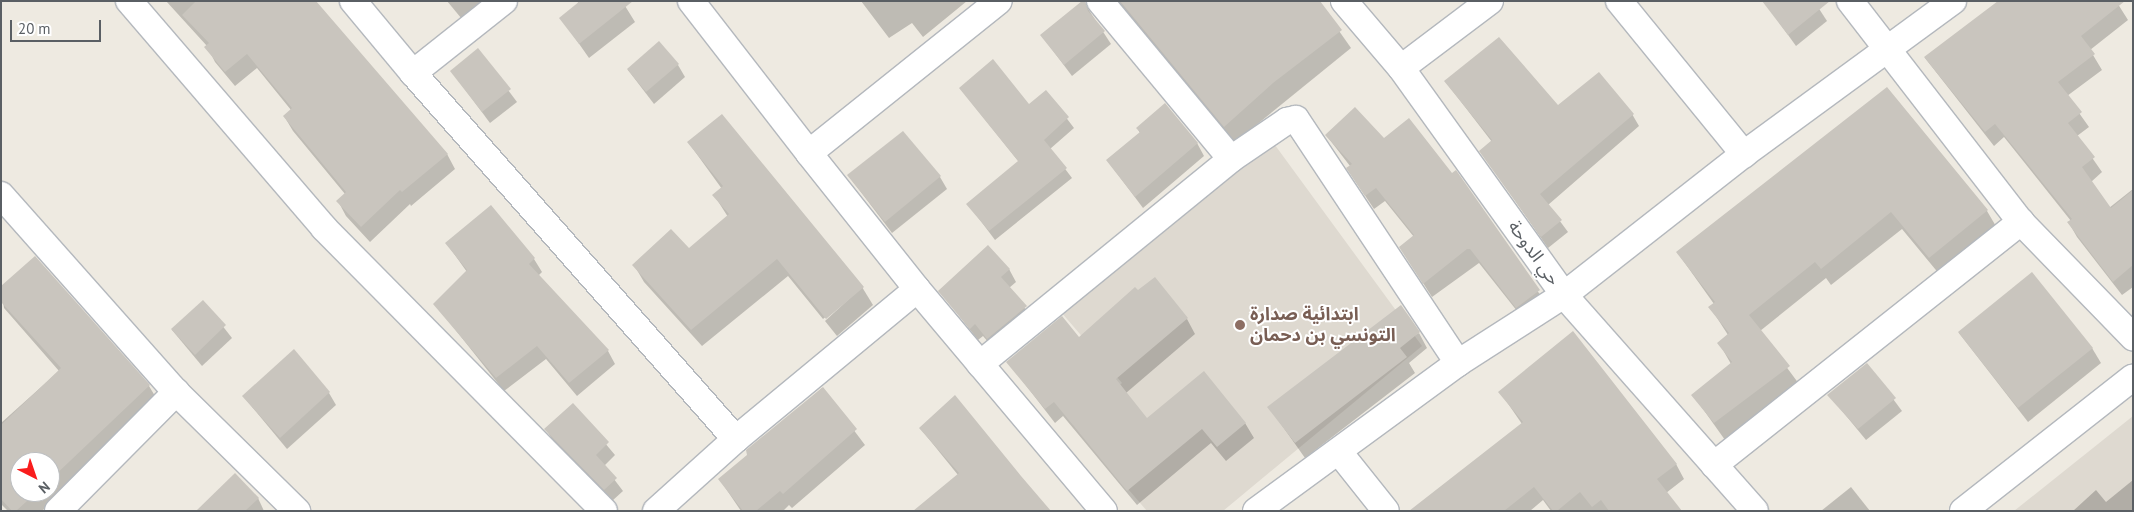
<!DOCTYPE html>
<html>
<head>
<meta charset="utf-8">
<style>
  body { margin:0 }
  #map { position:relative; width:2134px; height:512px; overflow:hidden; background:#eeeae1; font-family:"PT Sans","Noto Sans Arabic",sans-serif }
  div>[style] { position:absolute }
  .education>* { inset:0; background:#ded9d0 }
  .shadow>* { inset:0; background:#0003 }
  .building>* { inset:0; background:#c9c5be }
  .roads { filter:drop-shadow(1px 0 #b4b8bd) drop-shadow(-1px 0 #b4b8bd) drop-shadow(0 1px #b4b8bd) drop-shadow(0 -1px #b4b8bd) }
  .street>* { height:26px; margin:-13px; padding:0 13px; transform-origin:13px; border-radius:13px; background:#fff }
  .dots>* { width:14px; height:14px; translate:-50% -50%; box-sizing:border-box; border:2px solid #fff; border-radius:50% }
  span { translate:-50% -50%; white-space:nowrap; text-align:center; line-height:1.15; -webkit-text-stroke:4px #fff; paint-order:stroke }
  .street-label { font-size:18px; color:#5a5f64 }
  .education-label { font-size:18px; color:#785e54; font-weight:700 }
  .left { translate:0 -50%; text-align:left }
  .frame { position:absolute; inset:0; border:2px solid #5a5f64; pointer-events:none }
  .north { position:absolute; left:10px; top:452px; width:50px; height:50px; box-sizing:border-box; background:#fff; border:1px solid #bdbfc1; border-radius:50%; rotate:139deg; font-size:14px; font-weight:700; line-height:20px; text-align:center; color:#5a5f64 }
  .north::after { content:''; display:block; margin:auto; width:18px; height:22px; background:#f91d1d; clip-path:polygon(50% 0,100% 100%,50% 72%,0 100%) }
  .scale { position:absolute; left:10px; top:20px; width:91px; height:22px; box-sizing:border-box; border:2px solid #5a5f64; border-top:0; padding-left:6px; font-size:15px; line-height:18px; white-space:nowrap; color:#5a5f64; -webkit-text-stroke:4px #fff; paint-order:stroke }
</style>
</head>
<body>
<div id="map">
  <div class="education">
    <div style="clip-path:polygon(1264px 130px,1422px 346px,1223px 511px,1147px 511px,1073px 425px,1122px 383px,1055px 305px)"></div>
    <div style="clip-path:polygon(2133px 416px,2133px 511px,2014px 511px)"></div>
  </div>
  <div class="shadow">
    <div style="clip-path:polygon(166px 1px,311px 1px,447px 154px,455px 169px,411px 206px,410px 204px,370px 242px,346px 216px,338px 201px,345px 194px,293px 131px,284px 116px,291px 110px,257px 68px,235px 86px,215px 62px,207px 46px)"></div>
    <div style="clip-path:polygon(447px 1px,505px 1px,471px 30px)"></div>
    <div style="clip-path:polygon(577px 1px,622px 1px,635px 22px,589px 58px,561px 18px,579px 4px)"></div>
    <div style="clip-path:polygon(861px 1px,967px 1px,923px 37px,912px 23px,889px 38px)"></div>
    <div style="clip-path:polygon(1083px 1px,1111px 44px,1072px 76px,1042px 36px)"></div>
    <div style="clip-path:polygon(1110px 1px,1318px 1px,1351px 48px,1234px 143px)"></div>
    <div style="clip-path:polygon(1814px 1px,1827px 21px,1796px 46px,1768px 7px)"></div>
    <div style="clip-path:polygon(2116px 1px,2128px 20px,2090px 50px,2102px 70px,2067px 96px,2089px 127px,2077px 136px,2102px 172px,2091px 182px,2109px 208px,2133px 189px,2133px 287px,2122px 295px,2077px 237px,2069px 223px,2071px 221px,2004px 137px,1994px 146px,1925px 58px)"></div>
    <div style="clip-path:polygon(478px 50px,517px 102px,490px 123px,452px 72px)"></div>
    <div style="clip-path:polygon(678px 65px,685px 77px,654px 104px,628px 70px)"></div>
    <div style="clip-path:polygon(1445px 81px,1558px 107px,1632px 114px,1639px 126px,1548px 205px,1568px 232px,1548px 248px,1481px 151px,1492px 142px)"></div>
    <div style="clip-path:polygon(960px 88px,1029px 106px,1046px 91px,1074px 128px,1050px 149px,1072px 178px,995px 240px,968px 204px,1019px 162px)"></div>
    <div style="clip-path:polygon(1886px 89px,1987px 211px,1997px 228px,1940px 275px,1902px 229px,1831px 285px,1826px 278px,1760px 331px,1799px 384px,1725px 440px,1693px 395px,1731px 364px,1719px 343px,1728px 335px,1710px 307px,1714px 304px,1677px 252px)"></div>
    <div style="clip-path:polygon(1137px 128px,1197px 143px,1204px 156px,1143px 208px,1107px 160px,1140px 133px)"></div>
    <div style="clip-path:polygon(1326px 135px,1384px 140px,1452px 175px,1547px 304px,1525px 321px,1479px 263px,1432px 297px,1409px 261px,1414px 237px,1385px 201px,1374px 209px,1356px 182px,1350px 166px)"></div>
    <div style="clip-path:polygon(688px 142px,862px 287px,823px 319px,788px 276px,702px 346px,644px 282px,634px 265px,689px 250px,728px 217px,714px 195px,722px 189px)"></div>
    <div style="clip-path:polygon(848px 175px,940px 177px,947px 189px,892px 233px)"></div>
    <div style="clip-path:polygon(490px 207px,534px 259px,542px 272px,538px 276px,608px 351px,615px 364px,577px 396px,546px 359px,504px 391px,435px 304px,467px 272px,447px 244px)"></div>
    <div style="clip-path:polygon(1009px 269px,1016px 282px,1009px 288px,1033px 319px,995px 350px,983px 336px,978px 340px,940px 291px)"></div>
    <div style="clip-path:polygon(862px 287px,873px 305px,837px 336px,825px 321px)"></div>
    <div style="clip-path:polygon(evenodd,1px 288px,149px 386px,158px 401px,42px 511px,8px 511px,1px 504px,1px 423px,59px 371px,4px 308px,1px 288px,20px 462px,50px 462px,50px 492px,20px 492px,20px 462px)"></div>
    <div style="clip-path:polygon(203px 301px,232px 338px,202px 366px,172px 330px)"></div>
    <div style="clip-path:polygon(1187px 319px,1195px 334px,1126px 393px,1147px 420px,1245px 423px,1254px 438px,1226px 461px,1211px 443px,1137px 505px,1063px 416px,1055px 423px,1008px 362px,1079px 339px)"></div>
    <div style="clip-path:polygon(1419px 333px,1427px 348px,1409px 363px,1415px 373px,1305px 458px,1269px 407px)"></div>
    <div style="clip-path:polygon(1959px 333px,2092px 348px,2101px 363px,2028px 422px)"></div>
    <div style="clip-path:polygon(1867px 364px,1902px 411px,1866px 440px,1829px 395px)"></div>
    <div style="clip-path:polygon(822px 388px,865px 445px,792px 508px,789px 505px,783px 511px,741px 511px,720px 480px)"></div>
    <div style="clip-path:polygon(1500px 392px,1676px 464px,1684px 479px,1666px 493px,1681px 511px,1551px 511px,1543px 500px,1530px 511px,1412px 511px,1522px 424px)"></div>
    <div style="clip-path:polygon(329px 393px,336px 405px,287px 449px,243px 396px)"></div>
    <div style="clip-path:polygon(573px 405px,615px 455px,604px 466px,623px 491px,612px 501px,553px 441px,546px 429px)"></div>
    <div style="clip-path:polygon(920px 428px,1047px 511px,958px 475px)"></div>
    <div style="clip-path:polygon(2133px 480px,2133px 511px,2073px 511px,2096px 490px,2106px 502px)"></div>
    <div style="clip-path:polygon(1851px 487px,1870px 511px,1821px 511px)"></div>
    <div style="clip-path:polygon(258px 498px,264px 511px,209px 511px)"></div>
  </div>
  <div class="building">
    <div style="clip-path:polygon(196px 1px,316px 1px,448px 154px,402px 192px,400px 190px,361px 227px,336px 201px,346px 192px,283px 116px,292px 108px,247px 54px,225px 72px,204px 47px,209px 43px,182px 15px)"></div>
    <div style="clip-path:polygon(580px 1px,633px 1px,579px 44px,559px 18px)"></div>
    <div style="clip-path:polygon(1082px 1px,1085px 1px,1088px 11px,1105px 31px,1064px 65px,1040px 35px)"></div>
    <div style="clip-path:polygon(1120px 1px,1320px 1px,1342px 30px,1273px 83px,1224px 127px)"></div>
    <div style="clip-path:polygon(1762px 1px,1830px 1px,1788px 35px)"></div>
    <div style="clip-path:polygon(1998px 1px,2125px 1px,2081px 36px,2095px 54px,2058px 82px,2082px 112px,2068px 123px,2095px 157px,2082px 167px,2111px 208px,2133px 190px,2133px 265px,2113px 282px,2067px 222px,2072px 219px,1995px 124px,1985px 132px,1924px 57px)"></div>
    <div style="clip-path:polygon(1499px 37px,1558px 105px,1599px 72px,1634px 114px,1540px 194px,1562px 220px,1541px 237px,1479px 151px,1492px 140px,1444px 81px)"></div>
    <div style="clip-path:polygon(659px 41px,679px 64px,646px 92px,627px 69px)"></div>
    <div style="clip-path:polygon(478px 48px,511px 89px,482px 112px,450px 71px)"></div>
    <div style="clip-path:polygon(993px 59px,1029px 104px,1046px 90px,1069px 117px,1044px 140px,1067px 168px,989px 231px,966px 204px,1018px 161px,959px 88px)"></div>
    <div style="clip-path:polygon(1887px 87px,1988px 210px,1929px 258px,1891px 212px,1821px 269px,1815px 262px,1749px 315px,1790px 366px,1714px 423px,1691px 395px,1732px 362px,1717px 343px,1729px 333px,1708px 307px,1715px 302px,1676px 252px)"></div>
    <div style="clip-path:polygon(1165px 103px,1198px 143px,1135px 197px,1106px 160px,1140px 132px,1136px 128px)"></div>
    <div style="clip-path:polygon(1355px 107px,1384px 138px,1409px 118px,1452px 173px,1456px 170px,1540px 290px,1516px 308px,1470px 249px,1467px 249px,1423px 284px,1399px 247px,1414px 235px,1376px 188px,1365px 196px,1346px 168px,1352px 164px,1325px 135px)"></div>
    <div style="clip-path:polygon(722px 114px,864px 287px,826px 319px,777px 259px,691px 330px,632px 265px,671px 229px,689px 248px,729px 214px,712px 195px,723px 186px,687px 142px)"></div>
    <div style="clip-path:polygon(903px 131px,941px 176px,885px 222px,847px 175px)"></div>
    <div style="clip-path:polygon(491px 205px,535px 258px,529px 264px,609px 350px,569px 383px,537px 346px,496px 378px,433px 304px,467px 270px,445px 243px)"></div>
    <div style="clip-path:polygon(988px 245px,1010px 269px,1001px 277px,1027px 306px,987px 339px,975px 324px,970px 329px,938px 291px)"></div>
    <div style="clip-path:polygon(35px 256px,150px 385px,50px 480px,50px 462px,20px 462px,20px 492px,37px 492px,16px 511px,12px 511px,1px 499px,1px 425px,61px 368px,1px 302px,1px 286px)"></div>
    <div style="clip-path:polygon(2032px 272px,2093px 348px,2018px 408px,1958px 332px)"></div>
    <div style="clip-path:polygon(1155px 277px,1188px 318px,1116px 379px,1147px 418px,1204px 371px,1246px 423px,1217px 447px,1202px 429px,1127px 491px,1054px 402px,1045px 409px,1006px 362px,1062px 316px,1079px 337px,1135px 287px,1138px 290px)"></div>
    <div style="clip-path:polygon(203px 300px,226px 325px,195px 355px,171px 329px)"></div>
    <div style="clip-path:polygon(1401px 305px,1420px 332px,1400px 348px,1407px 357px,1295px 443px,1267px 407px)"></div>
    <div style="clip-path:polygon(1573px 331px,1677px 464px,1657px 479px,1682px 511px,1609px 511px,1601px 500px,1592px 507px,1580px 492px,1557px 511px,1553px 511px,1534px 487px,1504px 511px,1409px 511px,1523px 422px,1498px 392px)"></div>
    <div style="clip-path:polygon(294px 349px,330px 392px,280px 438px,242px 396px)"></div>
    <div style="clip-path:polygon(1867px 363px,1896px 398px,1858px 429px,1827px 395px)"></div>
    <div style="clip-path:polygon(823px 387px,857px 429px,783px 494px,780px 491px,756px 511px,743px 511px,718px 479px,747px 455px,746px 450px)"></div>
    <div style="clip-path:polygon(955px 395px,1021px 476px,1051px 511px,913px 511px,959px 473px,919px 428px)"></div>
    <div style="clip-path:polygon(573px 403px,609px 442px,596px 455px,617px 478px,604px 490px,544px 429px)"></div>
    <div style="clip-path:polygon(235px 473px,259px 498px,245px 511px,196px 511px)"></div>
  </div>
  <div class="roads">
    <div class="street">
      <div style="left:129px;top:1px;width:299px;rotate:49.3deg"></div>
      <div style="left:324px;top:228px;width:398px;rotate:45.3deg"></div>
      <div style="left:353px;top:1px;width:94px;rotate:50.2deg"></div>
      <div style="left:413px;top:73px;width:488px;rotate:48.6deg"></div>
      <div style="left:691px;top:1px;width:192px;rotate:52.2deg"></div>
      <div style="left:1100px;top:1px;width:205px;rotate:50.3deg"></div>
      <div style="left:1344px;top:1px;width:88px;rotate:49.6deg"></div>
      <div style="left:1490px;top:1px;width:111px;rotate:143deg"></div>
      <div style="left:1401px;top:68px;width:279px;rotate:54.3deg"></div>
      <div style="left:1564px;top:295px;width:288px;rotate:48.5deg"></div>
      <div style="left:1619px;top:1px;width:198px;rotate:50.8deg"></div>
      <div style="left:1850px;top:1px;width:279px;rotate:52.3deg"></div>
      <div style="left:2021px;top:222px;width:161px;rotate:45.8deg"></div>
      <div style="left:413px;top:73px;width:116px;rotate:-38.4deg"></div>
      <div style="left:1px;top:195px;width:264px;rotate:48.4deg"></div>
      <div style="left:176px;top:392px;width:170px;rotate:44.5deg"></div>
      <div style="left:917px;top:289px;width:174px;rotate:-128.5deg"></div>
      <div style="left:809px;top:153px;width:243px;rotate:-38.7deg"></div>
      <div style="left:980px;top:364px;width:324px;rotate:-39.2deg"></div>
      <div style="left:1231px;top:159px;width:68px;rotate:-34.2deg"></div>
      <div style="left:1287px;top:121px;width:9px;rotate:-13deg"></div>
      <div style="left:1296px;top:119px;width:293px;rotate:56.4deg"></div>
      <div style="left:1339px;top:452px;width:75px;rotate:51.5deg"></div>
      <div style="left:1714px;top:465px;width:392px;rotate:-38.4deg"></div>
      <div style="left:58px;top:511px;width:168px;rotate:-45.2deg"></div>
      <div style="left:656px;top:511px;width:108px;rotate:-42deg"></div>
      <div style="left:736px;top:439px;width:235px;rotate:-39.6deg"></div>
      <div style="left:917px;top:289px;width:290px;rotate:49.9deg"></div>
      <div style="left:1256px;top:511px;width:250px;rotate:-36.2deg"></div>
      <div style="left:1458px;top:363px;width:126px;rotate:-32.7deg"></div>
      <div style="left:1564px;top:295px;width:229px;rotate:-38.1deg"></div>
      <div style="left:1744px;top:154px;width:259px;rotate:-36.2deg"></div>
      <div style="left:1963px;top:511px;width:216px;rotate:-38.2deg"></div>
    </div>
  </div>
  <div class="dots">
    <div style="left:1240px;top:325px;background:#8d6e63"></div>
  </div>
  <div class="street-label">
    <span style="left:1534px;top:253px;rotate:54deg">حي الدوحة</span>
  </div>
  <div class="education-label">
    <span class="left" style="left:1250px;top:325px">ابتدائية صدارة<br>التونسي بن دحمان</span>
  </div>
  <div class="frame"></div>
  <div class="north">N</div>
  <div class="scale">20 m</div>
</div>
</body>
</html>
